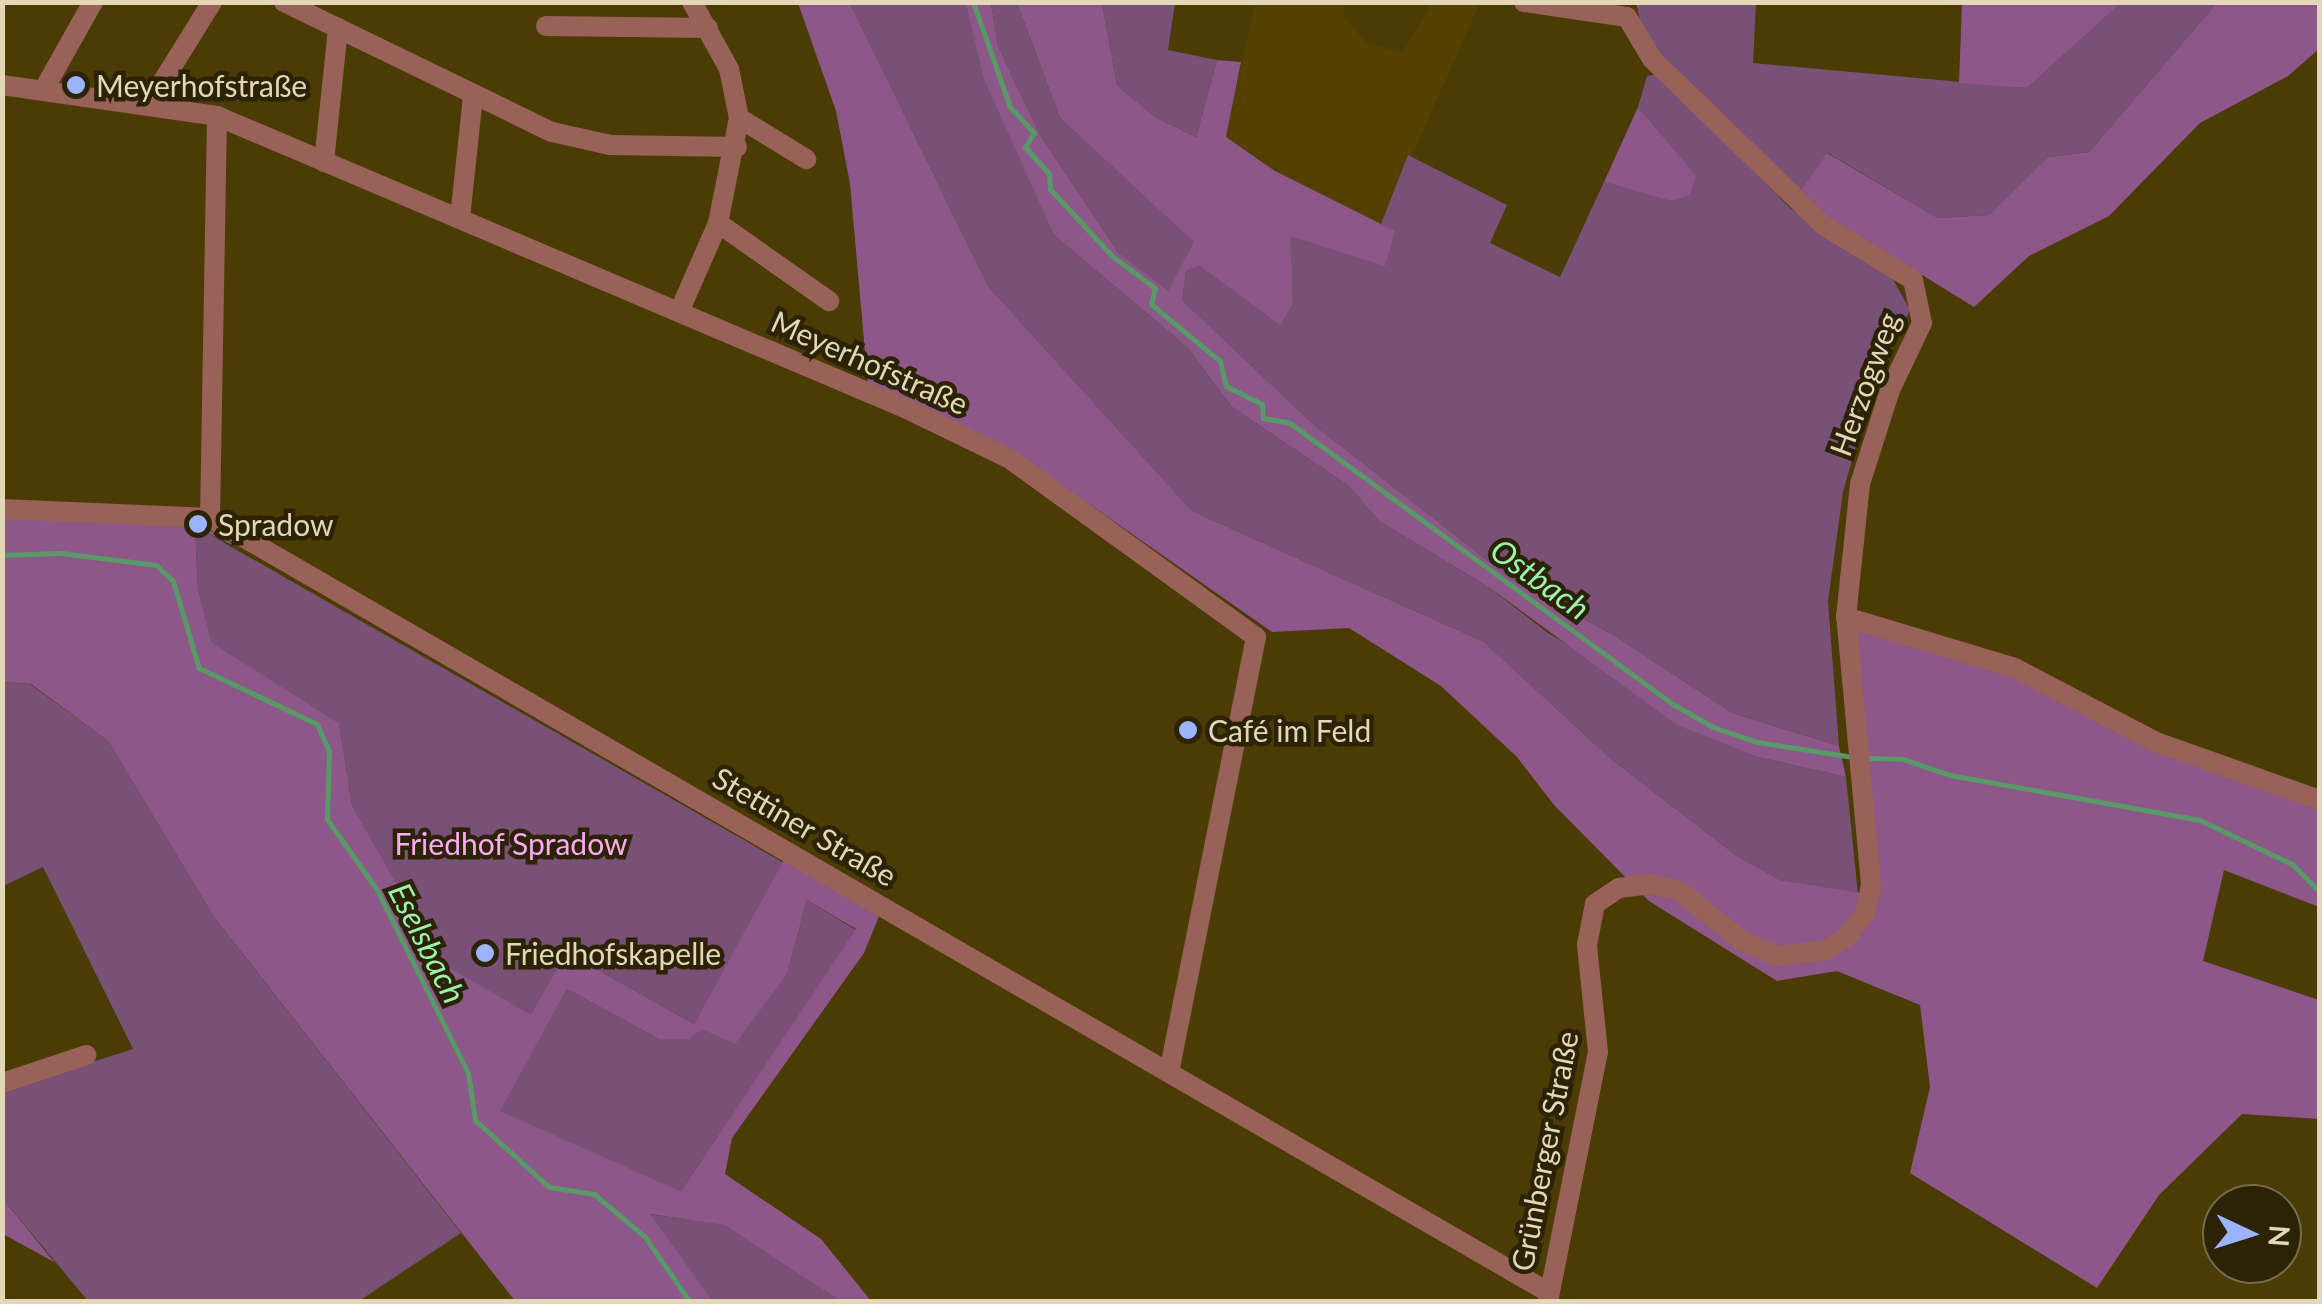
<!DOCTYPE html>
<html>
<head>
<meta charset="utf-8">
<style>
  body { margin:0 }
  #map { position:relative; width:2322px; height:1304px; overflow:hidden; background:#4b3b05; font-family:Lato,sans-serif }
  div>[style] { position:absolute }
  .built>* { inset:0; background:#544101 }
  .green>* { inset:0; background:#795076 }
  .forest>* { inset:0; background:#8d5789 }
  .stream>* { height:5px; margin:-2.5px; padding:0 2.5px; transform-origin:2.5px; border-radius:2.5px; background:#589967 }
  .minor>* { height:20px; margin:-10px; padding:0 10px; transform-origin:10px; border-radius:10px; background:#986259 }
  .dots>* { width:28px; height:28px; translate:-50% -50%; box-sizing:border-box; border:5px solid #2c2307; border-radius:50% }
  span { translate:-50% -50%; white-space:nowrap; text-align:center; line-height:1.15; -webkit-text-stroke:9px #2c2307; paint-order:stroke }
  .poi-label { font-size:30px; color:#e3d7b7 }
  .left { translate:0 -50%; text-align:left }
  .street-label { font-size:30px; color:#e3d7b7 }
  .park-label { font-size:30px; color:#faabf3 }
  .water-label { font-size:32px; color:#9af4ad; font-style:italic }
  .frame { position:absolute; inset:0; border:5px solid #e3d7b7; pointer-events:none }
  .north { position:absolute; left:2202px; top:1184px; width:100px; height:100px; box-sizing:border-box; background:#2c2307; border:2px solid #756b4d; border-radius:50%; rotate:94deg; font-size:28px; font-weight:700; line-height:40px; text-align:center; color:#e3d7b7 }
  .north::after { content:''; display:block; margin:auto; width:35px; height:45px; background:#9cb4fd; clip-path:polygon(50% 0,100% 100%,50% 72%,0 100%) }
</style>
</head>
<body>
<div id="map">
  <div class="built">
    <div style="clip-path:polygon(1255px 3px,1343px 3px,1345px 19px,1367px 43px,1402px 53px,1432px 3px,1480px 3px,1381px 224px,1275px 171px,1226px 137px)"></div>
  </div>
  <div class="green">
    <div style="clip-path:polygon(850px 3px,966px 3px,1054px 235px,1188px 348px,1232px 407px,1349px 486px,1379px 521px,1490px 588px,1548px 633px,1758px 757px,1846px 777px,1858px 894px,1780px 880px,1737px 856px,1611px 759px,1484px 642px,1192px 511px,988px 286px)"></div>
    <div style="clip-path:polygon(991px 3px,1017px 3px,1060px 118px,1195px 242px,1168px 292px,1118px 252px,1040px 135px,998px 46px)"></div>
    <div style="clip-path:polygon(1102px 3px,1175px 3px,1168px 50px,1217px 60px,1196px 137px,1155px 117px,1117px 85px)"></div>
    <div style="clip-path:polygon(1636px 3px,1756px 3px,1753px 63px,2027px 88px,2121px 3px,2217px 3px,2089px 152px,2048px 157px,1989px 215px,1938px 218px,1828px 153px,1800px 192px,1644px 38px)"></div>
    <div style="clip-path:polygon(1659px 74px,1790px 208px,1890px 274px,1910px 310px,1872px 389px,1843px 492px,1828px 601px,1839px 746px,1732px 713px,1617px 637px,1511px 579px,1313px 424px,1182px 300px,1186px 271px,1200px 266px,1293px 304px,1289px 236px,1395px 232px,1381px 224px,1408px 155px,1507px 205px,1490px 243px,1560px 277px,1604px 182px,1672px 200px,1663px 137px,1638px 107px,1647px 76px)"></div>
    <div style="clip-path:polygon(195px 526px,784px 863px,694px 1024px,566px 952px,531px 1016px,441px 964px,352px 805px,339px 723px,212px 644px,198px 589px)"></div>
    <div style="clip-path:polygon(3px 682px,30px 684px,108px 741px,214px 917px,461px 1233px,359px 1301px,88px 1301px,3px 1199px,2px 1091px,133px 1049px,43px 867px,3px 886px)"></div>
    <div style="clip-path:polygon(807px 900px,856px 930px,681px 1191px,499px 1111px,567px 989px,659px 1039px,702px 1029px,787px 974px)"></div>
    <div style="clip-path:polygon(648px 1214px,725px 1224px,840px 1301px,713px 1301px)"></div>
  </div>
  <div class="forest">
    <div style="clip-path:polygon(798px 3px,850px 3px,988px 286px,1192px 511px,1484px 642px,1611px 759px,1737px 856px,1780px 880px,1879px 896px,1855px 632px,1868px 614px,2159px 738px,2319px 794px,2319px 907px,2224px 870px,2203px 961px,2319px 1000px,2319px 1119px,2242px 1114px,2159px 1195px,2097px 1288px,1910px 1173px,1930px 1087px,1920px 1005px,1837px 971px,1777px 981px,1649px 901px,1554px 805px,1517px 757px,1441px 686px,1349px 628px,1272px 632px,1015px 452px,868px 385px,850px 184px,836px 111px)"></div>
    <div style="clip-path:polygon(966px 3px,991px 3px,998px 46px,1040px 135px,1118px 252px,1168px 291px,1194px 242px,1060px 118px,1017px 3px,1102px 3px,1117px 85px,1155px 117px,1196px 137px,1217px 60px,1241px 62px,1226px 137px,1275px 171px,1395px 231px,1385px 266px,1290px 236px,1293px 304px,1280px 325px,1200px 266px,1186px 271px,1182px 300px,1313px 424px,1511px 579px,1617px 637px,1732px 713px,1839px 746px,1846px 777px,1758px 757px,1677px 725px,1490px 588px,1379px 521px,1349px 486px,1232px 407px,1188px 348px,1054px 235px,984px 79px)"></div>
    <div style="clip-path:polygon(1962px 3px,1962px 2px,2121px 3px,2027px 88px,1959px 83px)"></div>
    <div style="clip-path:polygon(2217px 3px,2319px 3px,2319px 49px,2288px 76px,2200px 123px,2109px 216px,2029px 256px,1974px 307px,1825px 215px,1800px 192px,1827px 153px,1938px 218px,1989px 215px,2048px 157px,2089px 152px)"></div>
    <div style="clip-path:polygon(1638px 107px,1696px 176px,1690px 195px,1672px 201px,1604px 182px)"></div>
    <div style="clip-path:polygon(evenodd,2px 513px,203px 526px,241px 549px,195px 527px,198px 589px,212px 643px,339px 723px,352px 805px,441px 963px,531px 1015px,566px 952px,694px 1024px,789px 851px,884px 904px,864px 953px,732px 1138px,725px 1174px,821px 1239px,871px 1301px,840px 1301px,725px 1225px,650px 1214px,713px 1301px,515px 1301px,214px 917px,108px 741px,31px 684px,3px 682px,2px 513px,807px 900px,856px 929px,681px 1191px,500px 1111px,567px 989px,659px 1039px,689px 1039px,702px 1029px,735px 1044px,787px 974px,807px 900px)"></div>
    <div style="clip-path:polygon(3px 1199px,54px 1262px,3px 1234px)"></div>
  </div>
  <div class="stream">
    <div style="left:973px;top:2px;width:111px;rotate:70.6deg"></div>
    <div style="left:1010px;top:107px;width:35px;rotate:47deg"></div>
    <div style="left:1034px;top:133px;width:17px;rotate:123deg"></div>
    <div style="left:1025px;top:147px;width:36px;rotate:48deg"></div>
    <div style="left:1049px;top:174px;width:15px;rotate:86deg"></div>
    <div style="left:1050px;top:189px;width:91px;rotate:47.2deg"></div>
    <div style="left:1112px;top:256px;width:54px;rotate:36.7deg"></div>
    <div style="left:1155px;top:288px;width:16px;rotate:104deg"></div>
    <div style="left:1151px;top:304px;width:89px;rotate:39.6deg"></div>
    <div style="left:1220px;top:361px;width:26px;rotate:77deg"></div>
    <div style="left:1226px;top:386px;width:40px;rotate:26.6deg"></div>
    <div style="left:1262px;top:404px;width:14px;rotate:86deg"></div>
    <div style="left:1263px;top:418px;width:27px;rotate:10deg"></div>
    <div style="left:1290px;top:423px;width:473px;rotate:36.3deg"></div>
    <div style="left:1671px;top:703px;width:48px;rotate:29.7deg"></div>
    <div style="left:1713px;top:727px;width:46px;rotate:18.8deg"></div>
    <div style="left:1757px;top:742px;width:97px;rotate:8.9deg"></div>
    <div style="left:2px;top:555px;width:59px;rotate:-1.9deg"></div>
    <div style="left:61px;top:553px;width:96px;rotate:7.2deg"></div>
    <div style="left:156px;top:565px;width:23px;rotate:43deg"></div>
    <div style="left:173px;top:581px;width:91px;rotate:73.4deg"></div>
    <div style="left:199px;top:668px;width:131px;rotate:25.4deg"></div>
    <div style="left:317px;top:724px;width:30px;rotate:66deg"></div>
    <div style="left:329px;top:751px;width:68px;rotate:91.7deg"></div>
    <div style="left:327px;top:819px;width:87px;rotate:54.8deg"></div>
    <div style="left:377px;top:890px;width:204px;rotate:63.6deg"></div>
    <div style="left:468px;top:1073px;width:48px;rotate:81.5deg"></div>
    <div style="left:475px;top:1120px;width:100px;rotate:42.2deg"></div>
    <div style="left:549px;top:1187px;width:46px;rotate:8.8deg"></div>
    <div style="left:594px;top:1194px;width:67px;rotate:40.1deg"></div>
    <div style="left:645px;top:1237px;width:79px;rotate:55.3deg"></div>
    <div style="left:1864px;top:758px;width:39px;rotate:1deg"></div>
    <div style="left:1903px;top:759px;width:50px;rotate:18.8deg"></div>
    <div style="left:1950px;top:775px;width:254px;rotate:10.2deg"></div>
    <div style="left:2200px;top:820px;width:102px;rotate:25.6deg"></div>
    <div style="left:2292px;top:864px;width:40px;rotate:45deg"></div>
  </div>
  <div class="minor">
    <div style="left:284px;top:2px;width:298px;rotate:25.9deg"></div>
    <div style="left:552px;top:132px;width:59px;rotate:12.6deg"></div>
    <div style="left:610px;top:145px;width:127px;rotate:0.9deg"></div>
    <div style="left:1524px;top:2px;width:104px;rotate:8.3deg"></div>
    <div style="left:1627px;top:17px;width:49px;rotate:59.2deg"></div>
    <div style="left:1652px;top:59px;width:238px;rotate:44.1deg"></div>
    <div style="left:1823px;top:225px;width:105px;rotate:31.4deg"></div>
    <div style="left:1913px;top:280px;width:44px;rotate:78.2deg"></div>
    <div style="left:1922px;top:323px;width:74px;rotate:115.5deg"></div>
    <div style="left:1890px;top:390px;width:99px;rotate:107.7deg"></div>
    <div style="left:1860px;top:484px;width:134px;rotate:96deg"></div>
    <div style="left:1846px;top:617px;width:177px;rotate:16.8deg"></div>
    <div style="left:2015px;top:668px;width:159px;rotate:27.7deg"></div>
    <div style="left:2156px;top:742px;width:174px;rotate:19.5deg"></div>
    <div style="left:546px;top:26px;width:162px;rotate:0.7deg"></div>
    <div style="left:2px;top:85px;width:217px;rotate:8.2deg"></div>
    <div style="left:217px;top:116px;width:750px;rotate:23.01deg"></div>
    <div style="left:907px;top:409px;width:114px;rotate:25.9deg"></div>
    <div style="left:1010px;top:459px;width:304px;rotate:35.9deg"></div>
    <div style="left:1256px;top:637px;width:443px;rotate:101.3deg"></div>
    <div style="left:43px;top:91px;width:102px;rotate:-60.7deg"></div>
    <div style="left:148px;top:105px;width:121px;rotate:-58.1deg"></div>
    <div style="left:739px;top:118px;width:79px;rotate:31.5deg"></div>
    <div style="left:324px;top:162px;width:135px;rotate:-84deg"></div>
    <div style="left:460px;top:218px;width:122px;rotate:-83.9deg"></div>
    <div style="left:718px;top:223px;width:136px;rotate:35.1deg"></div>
    <div style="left:679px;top:312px;width:97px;rotate:-66.3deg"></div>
    <div style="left:718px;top:223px;width:107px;rotate:-78.7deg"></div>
    <div style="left:739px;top:118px;width:50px;rotate:-101.5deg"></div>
    <div style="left:729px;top:69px;width:77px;rotate:-118.9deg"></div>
    <div style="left:2px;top:509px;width:208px;rotate:2.5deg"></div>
    <div style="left:210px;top:518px;width:1546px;rotate:30.05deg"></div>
    <div style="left:210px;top:518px;width:402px;rotate:-89deg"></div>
    <div style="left:2px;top:1083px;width:89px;rotate:-18.4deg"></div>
    <div style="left:1548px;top:1302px;width:255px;rotate:-78.7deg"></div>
    <div style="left:1598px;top:1052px;width:108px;rotate:-95.9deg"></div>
    <div style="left:1587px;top:945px;width:42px;rotate:-79deg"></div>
    <div style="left:1595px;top:904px;width:29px;rotate:-34deg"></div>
    <div style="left:1619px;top:888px;width:31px;rotate:-7deg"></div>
    <div style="left:1650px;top:884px;width:31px;rotate:13deg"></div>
    <div style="left:1680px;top:891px;width:80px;rotate:38.9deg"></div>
    <div style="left:1742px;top:941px;width:38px;rotate:23deg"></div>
    <div style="left:1777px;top:956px;width:49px;rotate:-7deg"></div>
    <div style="left:1826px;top:950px;width:25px;rotate:-32deg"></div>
    <div style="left:1847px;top:937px;width:31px;rotate:-53deg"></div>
    <div style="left:1866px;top:912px;width:28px;rotate:-80deg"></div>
    <div style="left:1871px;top:884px;width:268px;rotate:-95.3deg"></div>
  </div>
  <div class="dots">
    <div style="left:76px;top:85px;background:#9cb4fd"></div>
    <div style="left:198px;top:524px;background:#9cb4fd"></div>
    <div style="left:1188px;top:730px;background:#9cb4fd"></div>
    <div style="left:485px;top:953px;background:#9cb4fd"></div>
  </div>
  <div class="poi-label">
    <span class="left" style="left:96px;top:85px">Meyerhofstraße</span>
    <span class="left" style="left:218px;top:524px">Spradow</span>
    <span class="left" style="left:1208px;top:730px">Café im Feld</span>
    <span class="left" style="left:505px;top:953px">Friedhofskapelle</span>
  </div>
  <div class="street-label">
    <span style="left:870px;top:362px;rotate:24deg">Meyerhofstraße</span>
    <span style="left:1864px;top:384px;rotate:-70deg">Herzogweg</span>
    <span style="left:805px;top:826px;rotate:30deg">Stettiner Straße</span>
    <span style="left:1544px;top:1151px;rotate:-79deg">Grünberger Straße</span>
  </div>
  <div class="park-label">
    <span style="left:511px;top:843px">Friedhof Spradow</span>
  </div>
  <div class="water-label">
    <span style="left:1540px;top:579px;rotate:36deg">Ostbach</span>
    <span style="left:427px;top:943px;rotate:63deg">Eselsbach</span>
  </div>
  <div class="frame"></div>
  <div class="north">N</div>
</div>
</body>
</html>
